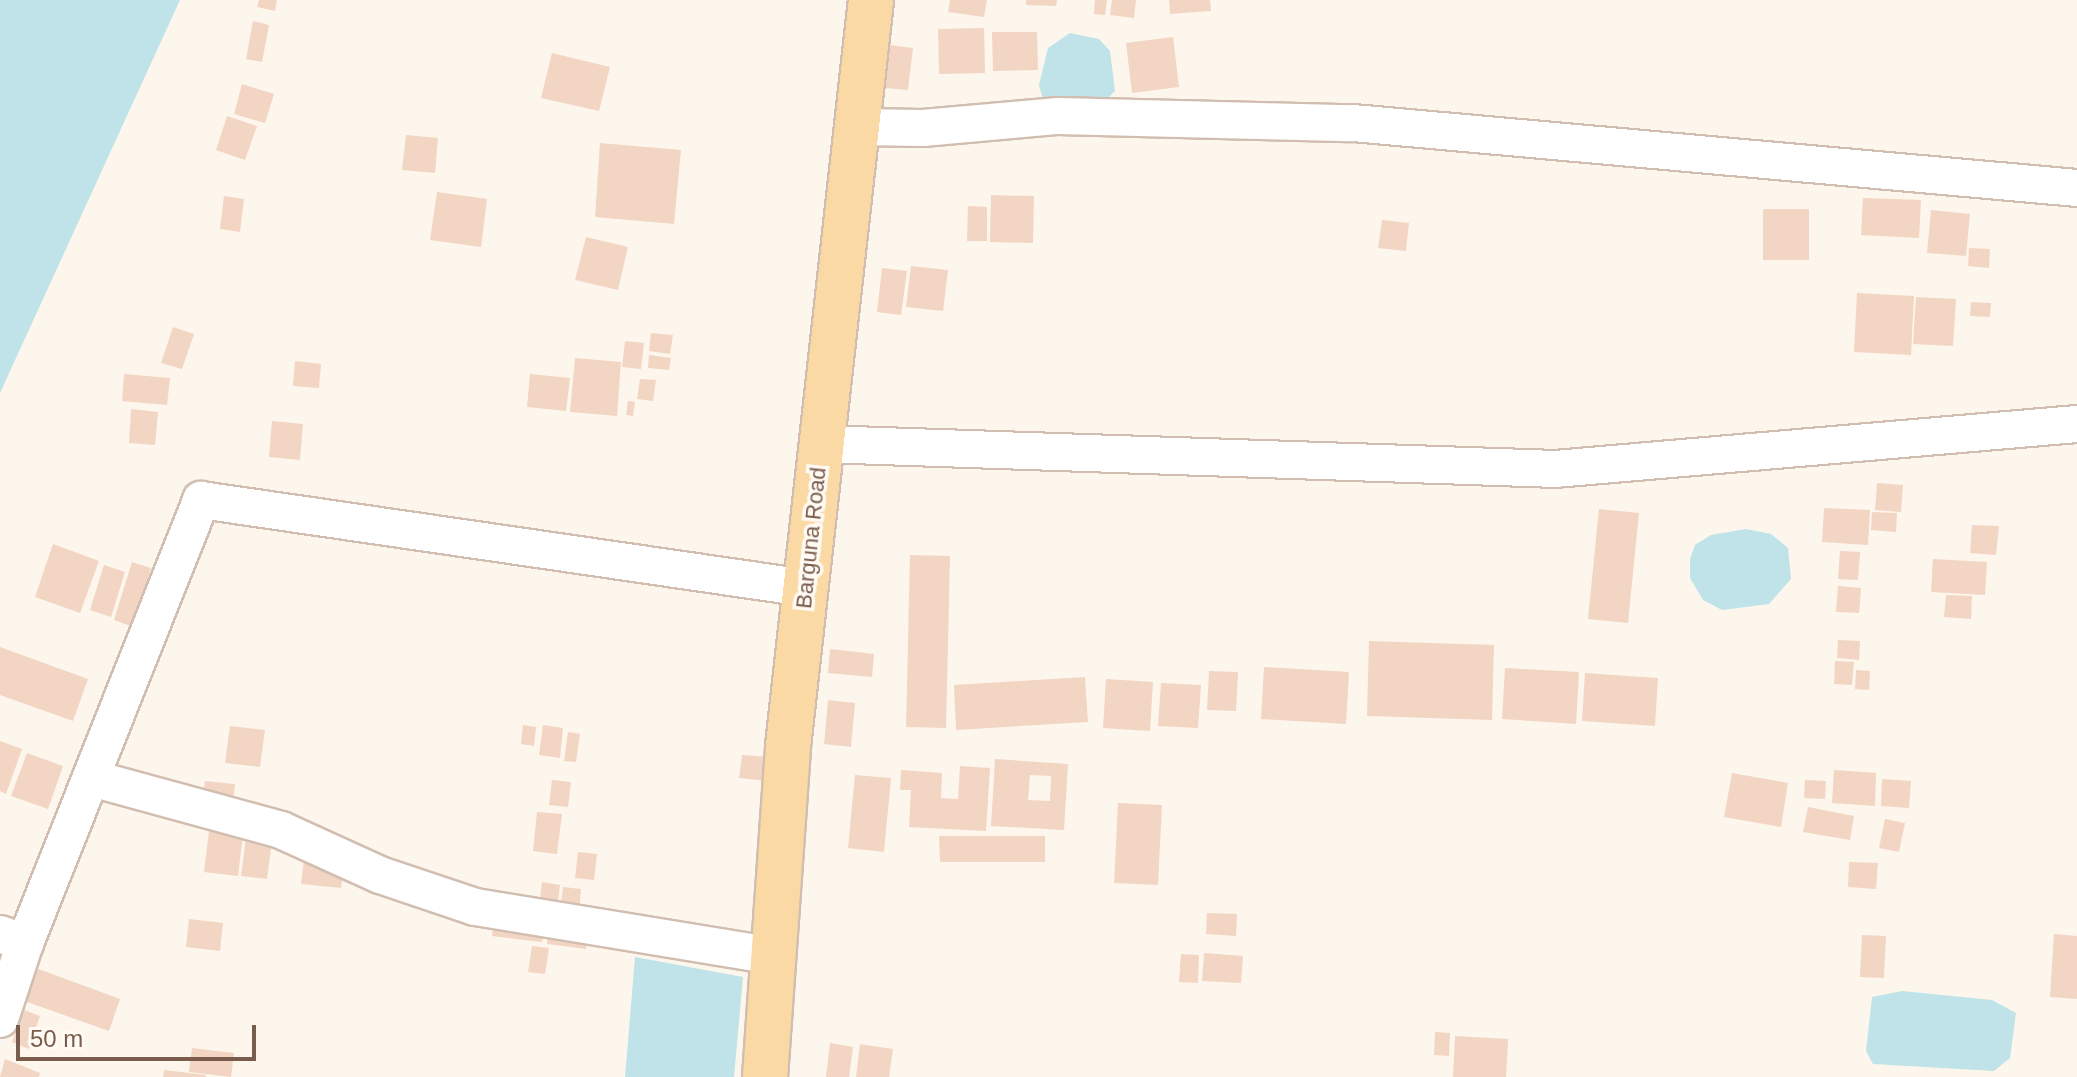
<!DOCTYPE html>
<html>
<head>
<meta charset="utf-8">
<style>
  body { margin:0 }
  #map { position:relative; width:2077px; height:1077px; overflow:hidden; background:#fdf6ec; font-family:Helvetica,sans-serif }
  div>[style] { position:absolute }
  .water>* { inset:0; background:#bfe3e8 }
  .building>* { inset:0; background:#f3d5c3 }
  .roads { filter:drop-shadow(2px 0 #d1beb0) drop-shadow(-2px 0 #d1beb0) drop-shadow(0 2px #d1beb0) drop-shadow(0 -2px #d1beb0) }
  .minor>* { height:36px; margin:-18px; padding:0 18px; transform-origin:18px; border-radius:18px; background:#fff }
  .primary>* { height:44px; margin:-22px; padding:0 22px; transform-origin:22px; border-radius:22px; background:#fbd9a5 }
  span { translate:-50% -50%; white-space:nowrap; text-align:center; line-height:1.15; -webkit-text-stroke:7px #fffaf3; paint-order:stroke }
  .street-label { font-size:22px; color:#7a5c4d }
  .scale { position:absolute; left:16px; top:1025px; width:240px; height:36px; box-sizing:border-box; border:4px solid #7a5c4d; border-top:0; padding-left:10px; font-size:24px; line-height:28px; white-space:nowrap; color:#7a5c4d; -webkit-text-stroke:6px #fffaf3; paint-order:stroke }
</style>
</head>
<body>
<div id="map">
  <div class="water">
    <div style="clip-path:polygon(0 0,180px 0,0 393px)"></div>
    <div style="clip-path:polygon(1070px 33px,1099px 39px,1110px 51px,1115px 91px,1104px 102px,1044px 103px,1039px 85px,1048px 48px)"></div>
    <div style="clip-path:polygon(1746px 529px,1771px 534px,1788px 548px,1791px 579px,1769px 604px,1722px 610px,1703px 600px,1690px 578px,1690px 559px,1695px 545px,1711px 535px)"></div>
    <div style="clip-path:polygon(635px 957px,743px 977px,734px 1077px,625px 1077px)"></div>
    <div style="clip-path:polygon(1902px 991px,1992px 1000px,2016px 1013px,2010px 1058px,1994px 1071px,1873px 1064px,1866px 1051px,1872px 997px)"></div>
  </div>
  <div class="building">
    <div style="clip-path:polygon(259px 0,277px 0,275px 11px,257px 7px)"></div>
    <div style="clip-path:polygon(950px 0,987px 0,984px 17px,948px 12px)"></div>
    <div style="clip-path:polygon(1026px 0,1057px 0,1056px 6px,1026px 5px)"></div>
    <div style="clip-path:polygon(1095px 0,1107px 0,1105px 15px,1094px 14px)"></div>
    <div style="clip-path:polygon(1112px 0,1136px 0,1134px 18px,1110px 15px)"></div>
    <div style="clip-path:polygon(1169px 0,1210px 0,1211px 11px,1170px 14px)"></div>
    <div style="clip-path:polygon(253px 21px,269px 25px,262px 62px,246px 59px)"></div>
    <div style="clip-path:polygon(984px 28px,985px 73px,939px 74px,938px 29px)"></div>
    <div style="clip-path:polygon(992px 32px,1037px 32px,1038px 70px,993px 71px)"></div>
    <div style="clip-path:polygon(1173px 37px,1179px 87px,1132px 93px,1126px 43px)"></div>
    <div style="clip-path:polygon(890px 45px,913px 48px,908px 90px,885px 88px)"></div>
    <div style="clip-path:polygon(552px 53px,610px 67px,599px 111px,541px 98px)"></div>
    <div style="clip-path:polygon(242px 84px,274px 94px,265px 123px,234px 114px)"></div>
    <div style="clip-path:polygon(227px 116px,257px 126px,245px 160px,216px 150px)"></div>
    <div style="clip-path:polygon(406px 135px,438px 138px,435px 173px,402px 170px)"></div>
    <div style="clip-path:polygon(600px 143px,681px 150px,674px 224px,595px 217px)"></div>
    <div style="clip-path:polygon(437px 192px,487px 199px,481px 247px,430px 240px)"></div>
    <div style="clip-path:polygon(991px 195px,1034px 196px,1033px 243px,990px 242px)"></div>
    <div style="clip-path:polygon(224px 196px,244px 199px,240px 232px,220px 229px)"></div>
    <div style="clip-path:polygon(1863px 198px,1921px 200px,1919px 238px,1861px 235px)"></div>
    <div style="clip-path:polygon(968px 206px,987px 207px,987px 241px,967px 241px)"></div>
    <div style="clip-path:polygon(1763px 209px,1809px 209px,1809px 260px,1763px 260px)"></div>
    <div style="clip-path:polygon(1931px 210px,1970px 214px,1966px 256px,1927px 253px)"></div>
    <div style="clip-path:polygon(1382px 220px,1409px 223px,1406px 251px,1378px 248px)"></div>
    <div style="clip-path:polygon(586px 237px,628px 247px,618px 290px,575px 280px)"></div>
    <div style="clip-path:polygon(1969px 248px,1990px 249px,1989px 268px,1968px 266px)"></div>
    <div style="clip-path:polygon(911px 266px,948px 270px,943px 311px,906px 307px)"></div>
    <div style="clip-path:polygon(882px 268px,907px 271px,901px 315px,877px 312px)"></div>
    <div style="clip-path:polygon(1857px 293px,1914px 296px,1911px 355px,1854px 352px)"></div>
    <div style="clip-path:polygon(1916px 297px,1956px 299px,1953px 346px,1913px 344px)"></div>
    <div style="clip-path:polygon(1971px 302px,1991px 303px,1990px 317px,1970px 316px)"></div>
    <div style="clip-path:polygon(173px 327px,194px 334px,182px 369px,161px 363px)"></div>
    <div style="clip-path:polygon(651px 333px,673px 335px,670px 354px,649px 351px)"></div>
    <div style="clip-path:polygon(625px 341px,644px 343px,641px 369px,622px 367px)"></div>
    <div style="clip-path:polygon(649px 355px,671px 358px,669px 370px,648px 368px)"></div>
    <div style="clip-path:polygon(575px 358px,621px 362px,617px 416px,570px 412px)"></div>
    <div style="clip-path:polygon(295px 361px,321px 364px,319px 388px,293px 386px)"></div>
    <div style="clip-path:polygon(124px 374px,170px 378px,167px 405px,122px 401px)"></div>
    <div style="clip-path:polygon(530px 374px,570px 378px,566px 411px,527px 407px)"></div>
    <div style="clip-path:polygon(640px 379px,656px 380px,653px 401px,637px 399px)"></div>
    <div style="clip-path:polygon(628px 401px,635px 402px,633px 416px,626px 415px)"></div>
    <div style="clip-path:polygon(131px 409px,158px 412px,155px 445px,129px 443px)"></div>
    <div style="clip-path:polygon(272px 421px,303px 424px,300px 460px,269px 457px)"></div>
    <div style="clip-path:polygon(1877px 483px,1903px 485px,1901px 512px,1875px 510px)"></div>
    <div style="clip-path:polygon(1824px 508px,1870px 510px,1868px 545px,1822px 542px)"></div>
    <div style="clip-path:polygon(1599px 509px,1639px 513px,1628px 623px,1588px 619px)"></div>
    <div style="clip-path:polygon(1872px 512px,1897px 513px,1896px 532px,1871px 530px)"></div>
    <div style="clip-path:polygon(1972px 525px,1999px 526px,1996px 555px,1970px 553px)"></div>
    <div style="clip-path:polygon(53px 544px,99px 561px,80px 613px,35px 597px)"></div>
    <div style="clip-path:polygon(1840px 551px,1860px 552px,1858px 580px,1838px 579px)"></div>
    <div style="clip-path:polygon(910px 555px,950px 556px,946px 728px,906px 727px)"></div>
    <div style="clip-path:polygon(1933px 559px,1987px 562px,1985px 595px,1931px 592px)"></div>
    <div style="clip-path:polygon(132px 562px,151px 568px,133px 627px,114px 620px)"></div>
    <div style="clip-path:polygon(104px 565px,125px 572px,111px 617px,90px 610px)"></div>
    <div style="clip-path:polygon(1838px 586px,1861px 588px,1859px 613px,1836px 612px)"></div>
    <div style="clip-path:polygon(1946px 595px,1972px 596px,1971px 619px,1944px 617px)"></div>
    <div style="clip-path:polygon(1838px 640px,1860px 641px,1859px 660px,1837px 658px)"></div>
    <div style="clip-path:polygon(1369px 641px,1494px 645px,1492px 720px,1367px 716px)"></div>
    <div style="clip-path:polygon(0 647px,88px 679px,73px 721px,0 695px)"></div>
    <div style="clip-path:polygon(830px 649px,874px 654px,872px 677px,828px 673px)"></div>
    <div style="clip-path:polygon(1835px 661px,1854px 662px,1852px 685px,1834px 684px)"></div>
    <div style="clip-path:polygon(1264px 667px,1349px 672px,1346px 724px,1261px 719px)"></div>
    <div style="clip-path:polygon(1505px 668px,1579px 672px,1576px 724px,1502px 719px)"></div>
    <div style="clip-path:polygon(1856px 670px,1870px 671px,1869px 690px,1855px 689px)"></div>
    <div style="clip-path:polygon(1209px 671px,1238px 672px,1236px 711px,1207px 710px)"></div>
    <div style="clip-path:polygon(1585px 673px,1658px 678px,1655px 726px,1582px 721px)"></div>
    <div style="clip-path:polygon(1085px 677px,1088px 722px,956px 730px,954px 685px)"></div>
    <div style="clip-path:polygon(1106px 679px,1153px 682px,1150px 731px,1103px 728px)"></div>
    <div style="clip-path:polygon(1161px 683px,1201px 685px,1198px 728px,1158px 726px)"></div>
    <div style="clip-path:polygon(828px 700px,855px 703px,851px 747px,824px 744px)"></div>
    <div style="clip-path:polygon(523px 725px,536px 727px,534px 746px,521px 744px)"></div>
    <div style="clip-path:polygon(543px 725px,563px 728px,560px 758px,539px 755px)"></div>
    <div style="clip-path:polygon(230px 726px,265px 730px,260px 767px,225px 763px)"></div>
    <div style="clip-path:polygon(568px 732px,580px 734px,576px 762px,564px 761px)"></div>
    <div style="clip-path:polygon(0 741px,22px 749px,6px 794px,0 791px)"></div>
    <div style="clip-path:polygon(27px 753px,63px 766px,48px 809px,11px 796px)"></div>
    <div style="clip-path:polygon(742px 755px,783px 758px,781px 782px,739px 778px)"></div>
    <div style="clip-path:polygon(evenodd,995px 759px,1068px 764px,1064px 830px,991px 826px,995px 759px,1030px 775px,1051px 776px,1050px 801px,1028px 800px,1030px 775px)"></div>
    <div style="clip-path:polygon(960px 766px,990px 768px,986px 831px,909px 827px,911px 790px,900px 790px,901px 770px,942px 773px,941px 798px,958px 799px)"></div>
    <div style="clip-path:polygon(1834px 770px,1876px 773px,1875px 806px,1832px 803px)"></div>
    <div style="clip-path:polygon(1732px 773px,1788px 783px,1781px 827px,1724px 817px)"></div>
    <div style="clip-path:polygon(855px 775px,891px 778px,884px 852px,848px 848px)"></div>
    <div style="clip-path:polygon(1882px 779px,1911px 781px,1909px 808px,1881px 806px)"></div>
    <div style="clip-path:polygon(552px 780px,571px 782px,568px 807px,549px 805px)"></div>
    <div style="clip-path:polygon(1805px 780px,1826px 781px,1825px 799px,1804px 798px)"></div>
    <div style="clip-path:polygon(205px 781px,235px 784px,232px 809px,202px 805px)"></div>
    <div style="clip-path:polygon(1118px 803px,1162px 805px,1158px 885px,1114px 883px)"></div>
    <div style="clip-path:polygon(1808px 807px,1854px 816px,1850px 840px,1803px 832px)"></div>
    <div style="clip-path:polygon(537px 812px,562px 814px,557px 854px,533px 851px)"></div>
    <div style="clip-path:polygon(1885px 819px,1905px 823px,1899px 852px,1879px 848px)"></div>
    <div style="clip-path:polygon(210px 823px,244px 827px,238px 876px,204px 872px)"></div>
    <div style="clip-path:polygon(939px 836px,1045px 836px,1045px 862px,940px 862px)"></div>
    <div style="clip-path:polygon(246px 838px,272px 841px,267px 879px,241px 876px)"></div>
    <div style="clip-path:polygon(578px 852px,597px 854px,594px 880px,575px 878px)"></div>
    <div style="clip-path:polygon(304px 860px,344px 865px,341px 888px,301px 884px)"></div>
    <div style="clip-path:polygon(1849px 862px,1878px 863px,1876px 889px,1848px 887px)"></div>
    <div style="clip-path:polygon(542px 882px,560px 885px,556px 917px,538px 915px)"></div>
    <div style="clip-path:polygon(563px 887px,581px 889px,578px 921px,559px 919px)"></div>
    <div style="clip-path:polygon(1207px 913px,1237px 914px,1236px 936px,1206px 934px)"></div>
    <div style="clip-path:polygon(495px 916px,545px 922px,542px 942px,492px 936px)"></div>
    <div style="clip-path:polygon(189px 919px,223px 923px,220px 951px,186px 947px)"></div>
    <div style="clip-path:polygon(549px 926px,588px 930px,586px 949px,547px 944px)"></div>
    <div style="clip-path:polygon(2054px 934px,2077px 936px,2077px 999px,2050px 997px)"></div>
    <div style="clip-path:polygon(1862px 935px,1886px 936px,1884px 978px,1860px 977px)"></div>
    <div style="clip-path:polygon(532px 946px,549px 948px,545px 974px,528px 972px)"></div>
    <div style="clip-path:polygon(1204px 953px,1243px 956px,1241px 983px,1202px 981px)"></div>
    <div style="clip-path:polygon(1181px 954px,1199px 955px,1198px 983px,1179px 982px)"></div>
    <div style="clip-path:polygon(25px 964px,120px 999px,109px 1031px,13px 997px)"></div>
    <div style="clip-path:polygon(24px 1010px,40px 1016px,29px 1049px,12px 1042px)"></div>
    <div style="clip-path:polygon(1435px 1032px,1450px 1033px,1449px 1056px,1434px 1055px)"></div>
    <div style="clip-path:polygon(1455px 1036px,1508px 1039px,1506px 1077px,1453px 1077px)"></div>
    <div style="clip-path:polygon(830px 1043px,853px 1047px,849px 1077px,826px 1077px)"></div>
    <div style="clip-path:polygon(860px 1044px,893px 1049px,889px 1077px,856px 1077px)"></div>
    <div style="clip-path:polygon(192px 1048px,234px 1053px,231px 1077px,189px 1072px)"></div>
    <div style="clip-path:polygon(5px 1059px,40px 1073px,39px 1077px,0 1077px)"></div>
    <div style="clip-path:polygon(164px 1070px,206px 1075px,206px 1077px,163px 1077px)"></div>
  </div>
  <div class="roads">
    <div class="minor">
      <div style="left:857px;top:127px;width:66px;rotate:0.9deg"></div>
      <div style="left:923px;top:128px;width:136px;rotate:-5.1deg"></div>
      <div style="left:1058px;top:116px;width:295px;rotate:1.4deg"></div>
      <div style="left:1353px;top:123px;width:727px;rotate:5.13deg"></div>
      <div style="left:822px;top:444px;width:733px;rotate:1.95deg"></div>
      <div style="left:1555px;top:469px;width:524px;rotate:-4.93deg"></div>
      <div style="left:91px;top:778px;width:197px;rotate:15.3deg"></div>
      <div style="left:281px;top:830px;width:109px;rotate:24.4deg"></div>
      <div style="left:380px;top:875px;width:100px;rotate:18.6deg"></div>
      <div style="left:475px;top:907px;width:303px;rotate:9.3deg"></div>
      <div style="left:0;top:934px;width:27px;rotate:20deg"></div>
      <div style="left:25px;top:943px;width:80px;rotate:108.2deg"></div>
      <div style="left:25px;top:943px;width:477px;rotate:-68.3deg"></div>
      <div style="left:201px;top:500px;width:611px;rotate:8.28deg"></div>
    </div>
    <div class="primary">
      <div style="left:765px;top:1077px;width:332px;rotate:-86deg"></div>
      <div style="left:788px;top:746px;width:751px;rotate:-83.65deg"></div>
    </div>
  </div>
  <div class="street-label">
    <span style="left:811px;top:538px;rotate:-84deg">Barguna Road</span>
  </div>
  <div class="scale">50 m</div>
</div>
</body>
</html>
